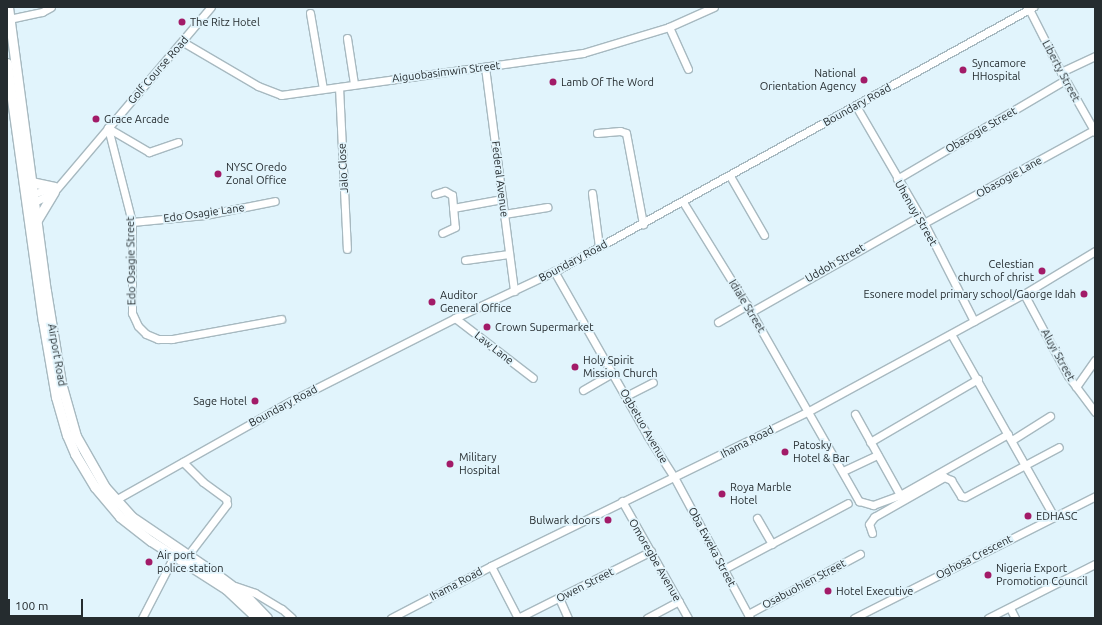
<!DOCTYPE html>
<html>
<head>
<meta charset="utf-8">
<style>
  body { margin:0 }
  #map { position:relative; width:1102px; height:625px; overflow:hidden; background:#e1f4fc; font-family:Ubuntu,sans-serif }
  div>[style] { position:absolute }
  .roads { filter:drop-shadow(1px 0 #a7b9c0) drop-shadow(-1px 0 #a7b9c0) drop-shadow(0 1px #a7b9c0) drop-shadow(0 -1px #a7b9c0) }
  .minor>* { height:7px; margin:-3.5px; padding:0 3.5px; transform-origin:3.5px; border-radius:3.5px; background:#fff }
  .major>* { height:9px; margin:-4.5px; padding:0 4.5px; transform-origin:4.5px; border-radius:4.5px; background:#fff }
  .dots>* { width:11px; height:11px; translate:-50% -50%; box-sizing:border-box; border:2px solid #e1f4fc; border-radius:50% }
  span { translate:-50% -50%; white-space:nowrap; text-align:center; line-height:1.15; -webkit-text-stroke:3.5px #e1f4fc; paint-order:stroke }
  .poi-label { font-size:11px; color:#252c2f }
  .left { translate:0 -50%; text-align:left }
  .right { translate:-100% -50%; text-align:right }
  .street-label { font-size:11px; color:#252c2f }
  .frame { position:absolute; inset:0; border:8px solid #252c2f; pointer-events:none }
  .scale { position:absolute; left:8px; top:599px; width:75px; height:18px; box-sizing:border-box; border:2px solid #252c2f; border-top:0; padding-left:5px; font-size:12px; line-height:14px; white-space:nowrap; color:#252c2f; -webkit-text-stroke:3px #e1f4fc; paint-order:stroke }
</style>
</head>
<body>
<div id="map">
  <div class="roads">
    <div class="minor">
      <div style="left:1029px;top:9px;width:71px;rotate:63.1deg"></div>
      <div style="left:1061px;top:72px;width:69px;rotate:60.5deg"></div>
      <div style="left:310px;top:13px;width:77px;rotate:80.3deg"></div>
      <div style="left:9px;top:19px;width:34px;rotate:-12deg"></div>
      <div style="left:42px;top:12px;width:10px;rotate:-29deg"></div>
      <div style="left:669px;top:27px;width:46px;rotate:65.7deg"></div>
      <div style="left:347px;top:38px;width:47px;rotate:81.3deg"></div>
      <div style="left:183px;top:42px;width:87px;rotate:30.4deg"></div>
      <div style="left:258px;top:86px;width:25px;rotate:21deg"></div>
      <div style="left:281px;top:95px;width:305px;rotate:-7.9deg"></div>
      <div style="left:583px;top:53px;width:90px;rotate:-16.8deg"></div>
      <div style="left:669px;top:27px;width:49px;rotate:-24deg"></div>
      <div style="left:485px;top:67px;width:226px;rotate:82.6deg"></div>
      <div style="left:1061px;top:72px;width:38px;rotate:-25deg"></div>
      <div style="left:339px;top:87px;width:162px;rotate:87.2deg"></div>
      <div style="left:856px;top:106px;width:135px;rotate:59.8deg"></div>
      <div style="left:924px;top:223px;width:110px;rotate:63deg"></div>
      <div style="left:597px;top:133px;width:23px;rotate:-5deg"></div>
      <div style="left:620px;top:131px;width:6px;rotate:18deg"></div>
      <div style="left:626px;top:133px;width:93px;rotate:79.4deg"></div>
      <div style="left:178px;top:142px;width:31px;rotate:161deg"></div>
      <div style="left:149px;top:152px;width:48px;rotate:-149.7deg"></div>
      <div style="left:108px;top:128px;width:97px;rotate:75.7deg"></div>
      <div style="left:132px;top:222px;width:91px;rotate:90deg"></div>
      <div style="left:132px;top:313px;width:14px;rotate:65deg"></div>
      <div style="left:138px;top:326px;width:11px;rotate:45deg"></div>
      <div style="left:146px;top:334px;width:13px;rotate:23deg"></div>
      <div style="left:158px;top:339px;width:14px"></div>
      <div style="left:172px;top:339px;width:111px;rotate:-10.4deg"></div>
      <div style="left:730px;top:176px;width:68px;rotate:60deg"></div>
      <div style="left:897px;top:179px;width:195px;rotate:-30.5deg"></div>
      <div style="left:592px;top:193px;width:54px;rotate:82.6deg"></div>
      <div style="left:435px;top:194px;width:10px;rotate:-17deg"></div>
      <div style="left:445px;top:191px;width:8px;rotate:30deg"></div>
      <div style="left:452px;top:195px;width:32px;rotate:85deg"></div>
      <div style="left:455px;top:227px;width:14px;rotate:155deg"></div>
      <div style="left:29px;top:195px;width:27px;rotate:-17deg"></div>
      <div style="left:683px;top:202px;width:129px;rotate:58.3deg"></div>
      <div style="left:751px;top:312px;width:218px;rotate:60.3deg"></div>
      <div style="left:859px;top:501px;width:15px;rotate:16deg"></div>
      <div style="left:873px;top:505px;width:29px;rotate:-20deg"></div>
      <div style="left:30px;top:204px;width:25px;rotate:-26deg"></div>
      <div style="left:53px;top:193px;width:244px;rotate:-49.7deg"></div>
      <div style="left:453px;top:208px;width:50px;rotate:-10.4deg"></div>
      <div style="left:504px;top:214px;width:44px;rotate:-9.2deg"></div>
      <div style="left:132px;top:222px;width:73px;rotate:-5.5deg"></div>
      <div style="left:205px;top:215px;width:71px;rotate:-11.3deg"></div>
      <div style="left:924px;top:223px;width:194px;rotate:-28.7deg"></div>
      <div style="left:465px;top:260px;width:44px;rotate:-7.8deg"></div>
      <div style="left:554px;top:271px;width:189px;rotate:60.4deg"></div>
      <div style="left:647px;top:435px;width:50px;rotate:57.3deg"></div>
      <div style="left:674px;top:477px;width:160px;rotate:61.7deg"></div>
      <div style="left:1024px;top:294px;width:93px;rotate:61.8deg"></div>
      <div style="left:1068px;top:376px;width:45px;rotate:53.1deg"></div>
      <div style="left:751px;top:312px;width:194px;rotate:-29.6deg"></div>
      <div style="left:455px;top:318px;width:98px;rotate:37.6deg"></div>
      <div style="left:718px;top:322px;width:34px;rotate:-30deg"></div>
      <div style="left:951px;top:334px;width:210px;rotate:60.6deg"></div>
      <div style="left:1076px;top:387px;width:33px;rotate:-55deg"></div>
      <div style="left:583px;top:390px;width:34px;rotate:-30deg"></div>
      <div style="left:626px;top:396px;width:30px;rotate:-27deg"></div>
      <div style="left:855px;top:414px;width:93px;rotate:60.9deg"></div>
      <div style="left:900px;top:495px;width:124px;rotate:-29.5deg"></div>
      <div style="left:1012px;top:440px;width:45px;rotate:-32.3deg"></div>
      <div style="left:870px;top:442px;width:125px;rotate:-30.3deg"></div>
      <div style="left:183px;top:462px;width:28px;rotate:45deg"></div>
      <div style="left:203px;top:482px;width:29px;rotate:36deg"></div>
      <div style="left:226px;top:499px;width:5px;rotate:79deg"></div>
      <div style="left:227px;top:504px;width:64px;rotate:127.4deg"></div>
      <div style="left:843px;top:471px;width:38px;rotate:-25deg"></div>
      <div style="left:622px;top:501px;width:134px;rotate:60.6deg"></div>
      <div style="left:113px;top:503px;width:6px;rotate:-45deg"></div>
      <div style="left:117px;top:499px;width:200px;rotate:-29.4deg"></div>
      <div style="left:291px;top:401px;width:184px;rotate:-26.8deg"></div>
      <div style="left:455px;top:318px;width:115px;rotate:-25.2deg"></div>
      <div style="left:559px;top:269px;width:542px;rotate:-28.93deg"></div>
      <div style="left:757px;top:518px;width:30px;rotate:60deg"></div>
      <div style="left:872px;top:533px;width:9px;rotate:-108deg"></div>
      <div style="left:869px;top:524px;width:9px;rotate:-54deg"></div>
      <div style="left:874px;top:517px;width:81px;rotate:-29.7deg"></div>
      <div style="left:944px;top:477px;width:8px;rotate:23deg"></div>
      <div style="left:951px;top:480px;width:19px;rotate:58deg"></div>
      <div style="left:961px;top:496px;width:4px;rotate:14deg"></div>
      <div style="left:965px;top:497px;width:106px;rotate:-28deg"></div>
      <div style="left:491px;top:566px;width:59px;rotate:62.6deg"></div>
      <div style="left:518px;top:618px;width:149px;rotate:-26.7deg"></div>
      <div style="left:724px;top:569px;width:140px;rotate:-28deg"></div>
      <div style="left:235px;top:586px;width:21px;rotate:19deg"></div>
      <div style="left:255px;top:593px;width:31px;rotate:31deg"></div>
      <div style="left:282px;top:609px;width:13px;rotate:42deg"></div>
      <div style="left:559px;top:598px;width:22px;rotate:66deg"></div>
      <div style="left:1010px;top:608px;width:11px;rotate:63deg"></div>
      <div style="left:748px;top:614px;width:127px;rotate:-28.2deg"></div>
      <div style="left:142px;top:618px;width:70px;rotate:-62.7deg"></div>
      <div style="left:391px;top:618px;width:113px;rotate:-27.5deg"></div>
      <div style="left:491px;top:566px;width:354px;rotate:-26deg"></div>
      <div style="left:809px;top:411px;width:245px;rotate:-28.6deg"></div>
      <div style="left:1024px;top:294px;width:83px;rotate:-31.2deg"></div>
      <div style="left:647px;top:618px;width:36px;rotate:-28deg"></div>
      <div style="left:854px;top:618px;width:270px;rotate:-26.8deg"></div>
      <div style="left:988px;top:618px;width:120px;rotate:-26.8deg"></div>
    </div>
    <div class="major">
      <div style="left:8px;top:7px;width:287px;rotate:82.4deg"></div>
      <div style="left:46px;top:291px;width:93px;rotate:80.7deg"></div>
      <div style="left:61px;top:383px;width:55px;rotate:74.2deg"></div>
      <div style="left:76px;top:436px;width:59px;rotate:60.4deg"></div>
      <div style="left:105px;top:487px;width:40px;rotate:48deg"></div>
      <div style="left:132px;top:517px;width:105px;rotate:34.1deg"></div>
      <div style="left:219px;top:576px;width:34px;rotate:37deg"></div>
      <div style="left:246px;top:596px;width:30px;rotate:46deg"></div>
      <div style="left:7px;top:63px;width:260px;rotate:82.1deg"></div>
      <div style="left:43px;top:321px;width:77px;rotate:80.3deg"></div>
      <div style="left:56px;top:397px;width:40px;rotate:74deg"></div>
      <div style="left:67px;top:435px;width:21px;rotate:67deg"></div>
      <div style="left:75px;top:454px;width:39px;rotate:59deg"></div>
      <div style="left:95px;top:487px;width:39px;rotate:50deg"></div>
      <div style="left:120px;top:517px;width:39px;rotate:38deg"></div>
      <div style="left:151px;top:541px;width:89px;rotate:32.6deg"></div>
      <div style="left:226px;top:589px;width:42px;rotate:43.1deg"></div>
      <div style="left:31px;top:182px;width:24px;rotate:12deg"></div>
      <div style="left:37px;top:220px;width:33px;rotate:-59deg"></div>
    </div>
  </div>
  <div class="dots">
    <div style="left:182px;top:22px;background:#a21b68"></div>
    <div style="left:963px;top:70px;background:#a21b68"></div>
    <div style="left:864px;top:80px;background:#a21b68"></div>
    <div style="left:553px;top:82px;background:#a21b68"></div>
    <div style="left:96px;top:119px;background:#a21b68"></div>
    <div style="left:218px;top:174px;background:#a21b68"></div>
    <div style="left:1042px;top:271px;background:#a21b68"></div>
    <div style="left:1084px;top:294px;background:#a21b68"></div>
    <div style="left:432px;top:302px;background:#a21b68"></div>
    <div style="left:487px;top:327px;background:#a21b68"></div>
    <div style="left:575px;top:367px;background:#a21b68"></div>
    <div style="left:255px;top:401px;background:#a21b68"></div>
    <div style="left:785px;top:452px;background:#a21b68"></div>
    <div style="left:450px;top:464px;background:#a21b68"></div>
    <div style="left:722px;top:494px;background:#a21b68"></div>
    <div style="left:1028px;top:516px;background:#a21b68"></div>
    <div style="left:608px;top:520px;background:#a21b68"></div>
    <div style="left:149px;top:562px;background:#a21b68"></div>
    <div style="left:988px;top:575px;background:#a21b68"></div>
    <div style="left:828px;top:591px;background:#a21b68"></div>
  </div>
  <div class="poi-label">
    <span class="left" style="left:190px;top:22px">The Ritz Hotel</span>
    <span class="left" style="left:972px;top:70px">Syncamore<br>HHospital</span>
    <span class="right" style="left:856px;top:80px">National<br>Orientation Agency</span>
    <span class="left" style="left:561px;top:82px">Lamb Of The Word</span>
    <span class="left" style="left:104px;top:119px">Grace Arcade</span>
    <span class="left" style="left:226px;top:174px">NYSC Oredo<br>Zonal Office</span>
    <span class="right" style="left:1034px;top:271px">Celestian<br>church of christ</span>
    <span class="right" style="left:1076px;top:294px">Esonere model primary school/Gaorge Idah</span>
    <span class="left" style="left:440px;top:302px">Auditor<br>General Office</span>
    <span class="left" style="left:495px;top:327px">Crown Supermarket</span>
    <span class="left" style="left:583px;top:367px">Holy Spirit<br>Mission Church</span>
    <span class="right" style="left:247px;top:401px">Sage Hotel</span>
    <span class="left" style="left:793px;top:452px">Patosky<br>Hotel &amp; Bar</span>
    <span class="left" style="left:459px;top:464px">Military<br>Hospital</span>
    <span class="left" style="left:730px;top:494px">Roya Marble<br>Hotel</span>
    <span class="left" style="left:1036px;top:516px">EDHASC</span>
    <span class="right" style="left:600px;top:520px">Bulwark doors</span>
    <span class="left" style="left:157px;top:562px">Air port<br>police station</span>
    <span class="left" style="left:996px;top:575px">Nigeria Export<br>Promotion Council</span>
    <span class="left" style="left:836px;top:591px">Hotel Executive</span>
  </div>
  <div class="street-label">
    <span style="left:158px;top:70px;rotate:-49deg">Golf Course Road</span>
    <span style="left:1061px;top:71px;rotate:62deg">Liberty Street</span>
    <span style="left:446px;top:72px;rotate:-7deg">Aiguobasimwin Street</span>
    <span style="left:857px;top:105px;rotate:-29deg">Boundary Road</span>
    <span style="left:981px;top:130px;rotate:-30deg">Obasogie Street</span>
    <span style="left:343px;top:168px;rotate:-93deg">Jalo Close</span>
    <span style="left:1009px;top:177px;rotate:-29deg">Obasogie Lane</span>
    <span style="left:500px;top:179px;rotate:83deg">Federal Avenue</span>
    <span style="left:204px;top:213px;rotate:-8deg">Edo Osagie Lane</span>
    <span style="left:916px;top:213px;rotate:60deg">Uhenuyi Street</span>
    <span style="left:131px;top:261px;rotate:-91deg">Edo Osagie Street</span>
    <span style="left:573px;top:261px;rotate:-28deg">Boundary Road</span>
    <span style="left:835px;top:263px;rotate:-30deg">Uddoh Street</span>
    <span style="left:747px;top:306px;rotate:59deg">Idiale Street</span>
    <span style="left:494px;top:348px;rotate:38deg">Law Lane</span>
    <span style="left:57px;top:355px;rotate:80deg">Airport Road</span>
    <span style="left:1058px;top:355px;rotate:61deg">Aluyi Street</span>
    <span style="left:283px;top:406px;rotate:-28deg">Boundary Road</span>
    <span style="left:644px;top:426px;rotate:60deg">Ogbetuo Avenue</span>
    <span style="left:747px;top:442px;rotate:-27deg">Ihama Road</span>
    <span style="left:712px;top:547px;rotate:62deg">Oba Eweka Street</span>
    <span style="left:974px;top:557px;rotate:-27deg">Oghosa Crescent</span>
    <span style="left:655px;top:560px;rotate:60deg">Omoregbe Avenue</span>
    <span style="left:456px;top:584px;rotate:-28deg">Ihama Road</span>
    <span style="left:804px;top:584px;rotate:-28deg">Osabuohien Street</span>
    <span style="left:585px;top:585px;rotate:-27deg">Owen Street</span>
  </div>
  <div class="frame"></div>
  <div class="scale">100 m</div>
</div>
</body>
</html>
